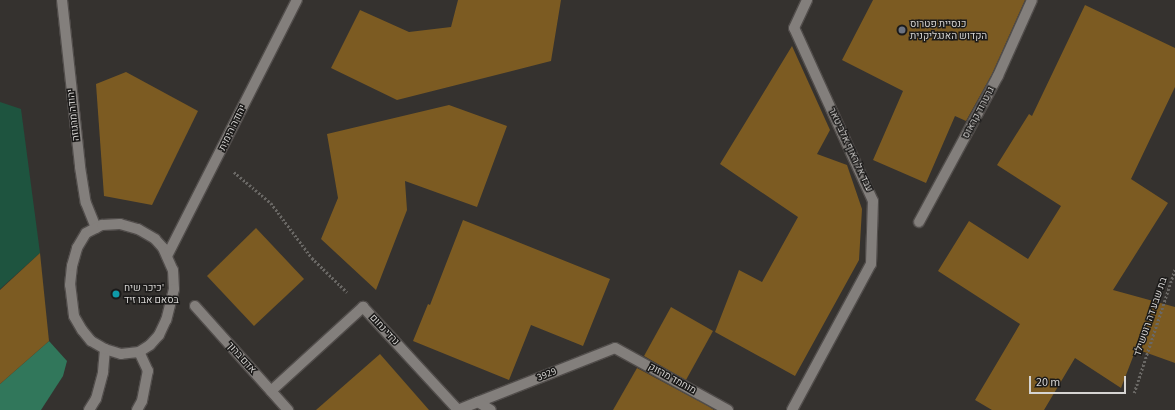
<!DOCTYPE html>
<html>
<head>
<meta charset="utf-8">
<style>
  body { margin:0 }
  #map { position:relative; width:1175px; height:410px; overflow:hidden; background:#35322f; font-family:"Source Sans 3",Heebo,sans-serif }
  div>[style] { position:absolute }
  .green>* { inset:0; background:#1e543f }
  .forest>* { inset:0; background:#31775b }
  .building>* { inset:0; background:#7c5b22 }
  .path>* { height:2.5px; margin-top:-1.25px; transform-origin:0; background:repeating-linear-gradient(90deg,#6a6865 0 2px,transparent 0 4px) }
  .roads { filter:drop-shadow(1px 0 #514d4b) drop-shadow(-1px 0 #514d4b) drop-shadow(0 1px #514d4b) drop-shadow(0 -1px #514d4b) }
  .minor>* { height:10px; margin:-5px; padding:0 5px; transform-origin:5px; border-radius:5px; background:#837f7c }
  .tertiary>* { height:10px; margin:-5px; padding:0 5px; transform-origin:5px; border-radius:5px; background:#837f7c }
  .dots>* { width:11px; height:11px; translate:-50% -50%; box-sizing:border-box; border:2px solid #1b1a19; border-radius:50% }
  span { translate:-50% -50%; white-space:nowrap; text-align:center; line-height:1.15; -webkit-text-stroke:3px #1b1a19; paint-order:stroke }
  .poi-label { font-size:10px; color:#d6d4d2 }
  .left { translate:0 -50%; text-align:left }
  .street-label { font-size:10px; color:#d6d4d2 }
  .scale { position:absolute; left:1029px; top:376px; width:97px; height:18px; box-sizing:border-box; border:2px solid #d6d4d2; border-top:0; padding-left:5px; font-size:12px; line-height:14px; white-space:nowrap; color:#d6d4d2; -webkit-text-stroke:3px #1b1a19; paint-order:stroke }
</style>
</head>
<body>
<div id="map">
  <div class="green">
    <div style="clip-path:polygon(0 102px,21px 109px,40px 253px,0 289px)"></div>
  </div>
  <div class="forest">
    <div style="clip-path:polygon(49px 341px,67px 361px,63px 376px,41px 410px,0 410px,0 384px)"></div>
  </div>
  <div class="building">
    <div style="clip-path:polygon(458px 0,561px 0,551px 61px,397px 100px,331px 68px,360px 10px,409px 32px,451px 27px)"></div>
    <div style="clip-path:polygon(873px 0,1025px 0,992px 74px,966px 121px,955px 116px,926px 183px,873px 160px,903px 91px,842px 60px)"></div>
    <div style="clip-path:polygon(1085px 5px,1175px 48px,1175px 87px,1131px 179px,1168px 203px,1113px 290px,1175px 307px,1175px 363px,1136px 349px,1121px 388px,1075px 358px,1044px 410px,992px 410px,975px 400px,1020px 324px,938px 271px,969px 221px,1028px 259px,1061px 206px,997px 165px,1029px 114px,1032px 116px)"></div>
    <div style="clip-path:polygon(792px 46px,830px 130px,817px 154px,847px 165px,862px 209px,859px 260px,795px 376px,715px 332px,739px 270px,762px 282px,798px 217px,720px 164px)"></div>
    <div style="clip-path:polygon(126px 72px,198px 111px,152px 205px,104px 196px,96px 84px)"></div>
    <div style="clip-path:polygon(449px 105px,507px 126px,477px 207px,405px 181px,407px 210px,376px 290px,321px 239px,338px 198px,327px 134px)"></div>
    <div style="clip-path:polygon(463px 220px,610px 279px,583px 346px,531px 325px,509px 380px,413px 341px,428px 304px,430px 305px)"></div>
    <div style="clip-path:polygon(256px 228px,304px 279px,254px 326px,207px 276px)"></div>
    <div style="clip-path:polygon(40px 253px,49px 341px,0 384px,0 290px)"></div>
    <div style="clip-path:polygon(671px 307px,713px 331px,686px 380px,644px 356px)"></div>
    <div style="clip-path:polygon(380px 354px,429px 410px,316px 410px)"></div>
    <div style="clip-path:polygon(637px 368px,708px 406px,714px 410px,613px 410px)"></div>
  </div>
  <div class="path">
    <div style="left:234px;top:172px;width:48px;rotate:40deg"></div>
    <div style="left:271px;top:203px;width:69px;rotate:53.3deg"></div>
    <div style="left:312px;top:258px;width:49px;rotate:44.2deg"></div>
    <div style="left:1134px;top:393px;width:131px;rotate:-71.7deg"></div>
  </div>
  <div class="roads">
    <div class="minor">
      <div style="left:919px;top:222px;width:166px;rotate:-61.6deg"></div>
      <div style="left:998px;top:76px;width:83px;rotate:-65.9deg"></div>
      <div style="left:195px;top:306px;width:140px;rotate:48.2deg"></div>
      <div style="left:271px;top:391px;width:125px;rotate:-42.4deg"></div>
      <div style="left:363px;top:307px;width:140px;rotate:47.3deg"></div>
      <div style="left:478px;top:402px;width:147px;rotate:-21.5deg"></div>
      <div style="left:615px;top:348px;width:129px;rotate:28.8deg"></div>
      <div style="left:89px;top:410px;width:13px;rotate:-58deg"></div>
      <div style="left:96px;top:399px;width:28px;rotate:-75deg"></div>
      <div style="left:103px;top:372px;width:23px;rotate:-85deg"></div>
      <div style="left:137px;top:410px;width:10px;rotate:-61deg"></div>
      <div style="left:142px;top:401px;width:31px;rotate:-79deg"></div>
      <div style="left:148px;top:371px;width:21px;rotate:-115deg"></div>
      <div style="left:458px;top:410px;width:22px;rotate:-22deg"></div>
      <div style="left:478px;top:402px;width:15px;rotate:32deg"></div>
      <div style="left:792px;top:410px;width:166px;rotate:-61.6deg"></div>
      <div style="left:871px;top:264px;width:63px;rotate:-88.2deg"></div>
      <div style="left:873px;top:201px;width:190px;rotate:-114.5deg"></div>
      <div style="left:794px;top:28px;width:31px;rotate:-65deg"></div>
    </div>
    <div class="tertiary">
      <div style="left:62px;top:0;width:168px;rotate:83.8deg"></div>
      <div style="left:80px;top:167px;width:36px;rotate:81deg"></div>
      <div style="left:86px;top:203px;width:27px;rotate:68deg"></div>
      <div style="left:120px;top:224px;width:19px;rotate:16deg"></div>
      <div style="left:138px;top:229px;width:20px;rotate:30deg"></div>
      <div style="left:155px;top:239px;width:12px;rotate:48deg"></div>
      <div style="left:163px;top:248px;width:24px;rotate:66deg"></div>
      <div style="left:173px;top:270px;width:19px;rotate:87deg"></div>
      <div style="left:174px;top:289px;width:32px;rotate:104deg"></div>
      <div style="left:166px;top:320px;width:17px;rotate:115deg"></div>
      <div style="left:159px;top:335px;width:13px;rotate:132deg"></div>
      <div style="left:150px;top:345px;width:13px;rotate:148deg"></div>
      <div style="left:139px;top:352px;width:18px;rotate:174deg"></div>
      <div style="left:121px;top:354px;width:17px;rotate:-163deg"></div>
      <div style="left:105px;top:349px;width:16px;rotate:-150deg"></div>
      <div style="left:91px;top:341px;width:14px;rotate:-129deg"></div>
      <div style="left:82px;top:330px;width:16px;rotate:-120deg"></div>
      <div style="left:74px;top:316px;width:31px;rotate:-97deg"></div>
      <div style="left:70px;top:285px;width:19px;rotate:-84deg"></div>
      <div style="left:72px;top:266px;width:19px;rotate:-74deg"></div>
      <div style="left:77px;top:248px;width:17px;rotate:-59deg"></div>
      <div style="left:86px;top:233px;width:18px;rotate:-27deg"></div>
      <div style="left:102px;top:225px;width:18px;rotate:-3deg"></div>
      <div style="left:167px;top:256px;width:287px;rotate:-63.1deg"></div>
    </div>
  </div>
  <div class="dots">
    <div style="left:902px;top:30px;background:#6b7280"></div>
    <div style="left:116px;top:294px;background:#0f9aa8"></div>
  </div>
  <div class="poi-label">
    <span class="left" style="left:910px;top:30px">כנסיית פטרוס<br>הקדוש האנגליקנית</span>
    <span class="left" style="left:124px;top:294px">כיכר שיח'<br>בסאם אבו זיד</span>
  </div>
  <div class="street-label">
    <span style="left:979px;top:113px;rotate:-62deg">גרטרוד קראוס</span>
    <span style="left:74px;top:115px;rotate:-96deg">יהודה מרגוזה</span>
    <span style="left:233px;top:128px;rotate:-64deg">יהודה הימית</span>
    <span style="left:850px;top:150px;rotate:65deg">עבד אל ראוף אלביטאר</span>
    <span style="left:1151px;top:317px;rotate:-71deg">בת שבע דה רוטשילד</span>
    <span style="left:384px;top:330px;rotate:47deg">נרדי נחום</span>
    <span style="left:241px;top:358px;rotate:48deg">אדם ברוך</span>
    <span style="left:547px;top:375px;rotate:-22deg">3929</span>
    <span style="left:672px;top:379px;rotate:29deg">מוחמד מרזוק</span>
  </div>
  <div class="scale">20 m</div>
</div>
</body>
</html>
